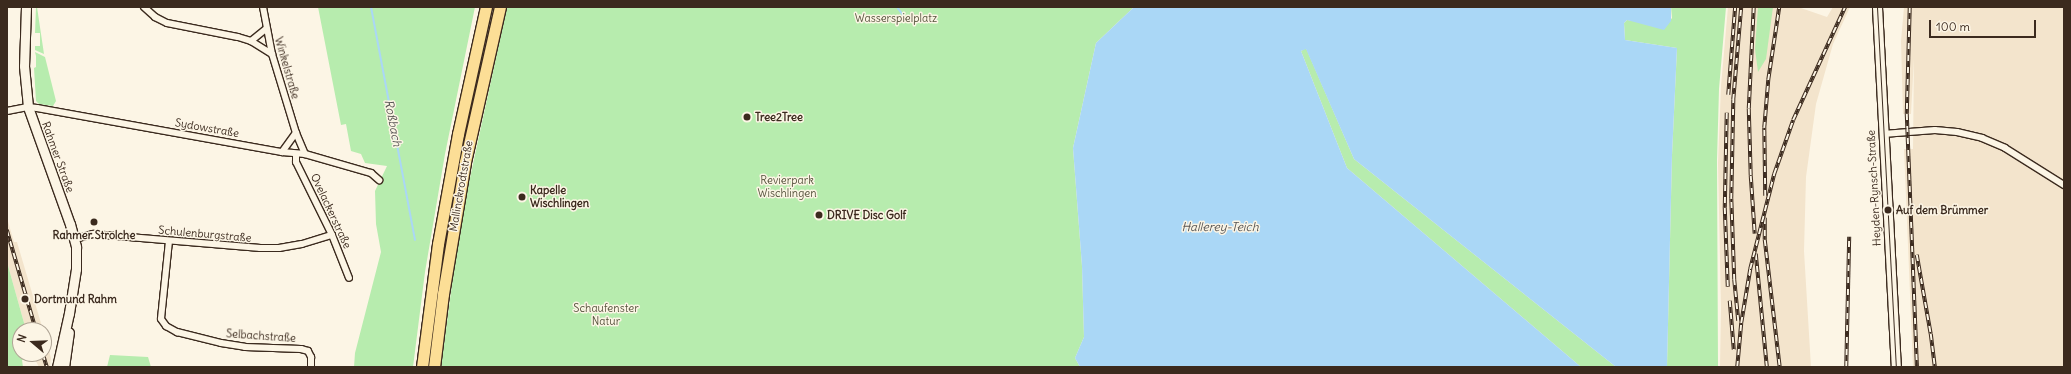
<!DOCTYPE html>
<html>
<head>
<meta charset="utf-8">
<style>
  body { margin:0 }
  #map { position:relative; width:2071px; height:374px; overflow:hidden; background:#fcf5e5; font-family:Delius,sans-serif }
  div>[style] { position:absolute }
  .built>* { inset:0; background:#f3e4cc }
  .green>* { inset:0; background:#b7ecae }
  .water>* { inset:0; background:#aad7f6 }
  .stream>* { height:2px; margin:-1px; padding:0 1px; transform-origin:1px; border-radius:1px; background:#aad7f6 }
  .roads { filter:drop-shadow(1px 0 #3b2a1e) drop-shadow(-1px 0 #3b2a1e) drop-shadow(0 1px #3b2a1e) drop-shadow(0 -1px #3b2a1e) }
  .street>* { height:6px; margin:-3px; padding:0 3px; transform-origin:3px; border-radius:3px; background:#fcf5e5 }
  .secondary>* { height:9px; margin:-4.5px; padding:0 4.5px; transform-origin:4.5px; border-radius:4.5px; background:#fcf5e5 }
  .highway>* { height:11px; margin:-5.5px; padding:0 5.5px; transform-origin:5.5px; border-radius:5.5px; background:#fcde96 }
  .tram>* { height:1px; margin:-0.5px; padding:0 0.5px; transform-origin:0.5px; border-radius:0.5px; background:#3b2a1e }
  .rail>* { height:3.5px; margin-top:-1.75px; transform-origin:0; background:repeating-linear-gradient(90deg,#fcf5e5 0 6px,#3b2a1e 0 12px); box-sizing:border-box; border-block:1px solid #3b2a1e }
  .dots>* { width:11px; height:11px; translate:-50% -50%; box-sizing:border-box; border:2px solid #fcf5e5; border-radius:50% }
  span { translate:-50% -50%; white-space:nowrap; text-align:center; line-height:1.15; -webkit-text-stroke:3px #fcf5e5; paint-order:stroke }
  .park-label { font-size:11px; color:#54513b }
  .street-label { font-size:11px; color:#3b2a1e }
  .poi-label { font-size:11px; color:#3b2a1e; font-weight:700 }
  .left { translate:0 -50%; text-align:left }
  .water-label { font-size:12px; color:#575554; font-style:italic }
  .frame { position:absolute; inset:0; border:8px solid #3b2a1e; pointer-events:none }
  .north { position:absolute; left:12px; top:322px; width:40px; height:40px; box-sizing:border-box; background:#fcf5e5; border:1px solid #afa495; border-radius:50%; rotate:289deg; font-size:11px; font-weight:700; line-height:16px; text-align:center; color:#3b2a1e }
  .north::after { content:''; display:block; margin:auto; width:14px; height:18px; background:#3b2a1e; clip-path:polygon(50% 0,100% 100%,50% 72%,0 100%) }
  .scale { position:absolute; left:1929px; top:20px; width:107px; height:18px; box-sizing:border-box; border:2px solid #3b2a1e; border-top:0; padding-left:5px; font-size:12px; line-height:14px; white-space:nowrap; color:#3b2a1e; -webkit-text-stroke:3px #fcf5e5; paint-order:stroke }
</style>
</head>
<body>
<div id="map">
  <div class="built">
    <div style="clip-path:polygon(1728px 7px,1798px 7px,1827px 17px,1833px 7px,1850px 7px,1833px 44px,1816px 104px,1806px 177px,1804px 251px,1811px 367px,1720px 367px,1721px 309px,1718px 163px,1721px 86px)"></div>
    <div style="clip-path:polygon(1904px 7px,2064px 7px,2064px 367px,1913px 367px,1904px 149px,1913px 149px,1914px 58px,1911px 114px,1903px 114px,1901px 41px)"></div>
    <div style="clip-path:polygon(7px 218px,14px 242px,17px 242px,43px 330px,26px 330px,7px 262px)"></div>
    <div style="clip-path:polygon(44px 333px,51px 358px,50px 367px,39px 367px,32px 354px,44px 354px)"></div>
  </div>
  <div class="green">
    <div style="clip-path:polygon(36px 7px,37px 7px,44px 54px,35px 50px,35px 46px,40px 46px,40px 33px,35px 33px)"></div>
    <div style="clip-path:polygon(318px 7px,475px 7px,445px 154px,425px 272px,413px 367px,354px 367px,355px 353px,381px 252px,376px 224px,375px 191px,387px 166px,365px 163px,361px 154px,351px 151px,346px 124px,341px 125px)"></div>
    <div style="clip-path:polygon(507px 7px,1134px 7px,1096px 43px,1073px 148px,1082px 266px,1084px 337px,1075px 358px,1080px 367px,441px 367px,460px 224px)"></div>
    <div style="clip-path:polygon(1671px 7px,1726px 7px,1719px 89px,1717px 160px,1718px 367px,1667px 367px,1672px 155px,1677px 48px,1625px 40px,1624px 23px,1627px 20px,1666px 25px,1672px 18px)"></div>
    <div style="clip-path:polygon(1758px 7px,1773px 7px,1766px 59px,1758px 72px,1755px 49px)"></div>
    <div style="clip-path:polygon(1306px 48px,1354px 159px,1616px 367px,1581px 367px,1347px 168px,1301px 51px)"></div>
    <div style="clip-path:polygon(35px 52px,45px 57px,56px 101px,53px 106px,39px 104px,36px 101px,34px 68px,36px 67px,36px 56px)"></div>
    <div style="clip-path:polygon(7px 262px,26px 330px,20px 330px,20px 354px,32px 354px,34px 359px,22px 360px,23px 367px,7px 367px)"></div>
    <div style="clip-path:polygon(110px 355px,148px 357px,151px 367px,107px 367px)"></div>
  </div>
  <div class="water">
    <div style="clip-path:polygon(1134px 7px,1671px 7px,1671px 21px,1664px 30px,1627px 20px,1624px 23px,1625px 40px,1677px 48px,1672px 155px,1667px 367px,1616px 367px,1354px 159px,1306px 49px,1301px 51px,1347px 168px,1581px 367px,1080px 367px,1075px 358px,1084px 337px,1082px 266px,1073px 148px,1096px 43px)"></div>
  </div>
  <div class="stream">
    <div style="left:371px;top:7px;width:237px;rotate:79.3deg"></div>
    <div style="left:897px;top:7px;width:14px;rotate:54deg"></div>
    <div style="left:905px;top:18px;width:4px;rotate:-14deg"></div>
    <div style="left:909px;top:17px;width:7px;rotate:27deg"></div>
    <div style="left:915px;top:20px;width:11px;rotate:5deg"></div>
    <div style="left:926px;top:21px;width:10px;rotate:-6deg"></div>
  </div>
  <div class="roads">
    <div class="street">
      <div style="left:144px;top:7px;width:15px;rotate:42deg"></div>
      <div style="left:155px;top:17px;width:13px;rotate:27deg"></div>
      <div style="left:167px;top:23px;width:72px;rotate:11.2deg"></div>
      <div style="left:238px;top:37px;width:14px;rotate:17deg"></div>
      <div style="left:251px;top:41px;width:25px;rotate:32deg"></div>
      <div style="left:263px;top:7px;width:48px;rotate:79.2deg"></div>
      <div style="left:272px;top:54px;width:83px;rotate:73.1deg"></div>
      <div style="left:296px;top:133px;width:23px;rotate:67deg"></div>
      <div style="left:251px;top:41px;width:19px;rotate:-39deg"></div>
      <div style="left:7px;top:111px;width:21px;rotate:-11deg"></div>
      <div style="left:28px;top:107px;width:9px;rotate:6deg"></div>
      <div style="left:37px;top:108px;width:249px;rotate:10.2deg"></div>
      <div style="left:282px;top:152px;width:23px;rotate:5deg"></div>
      <div style="left:305px;top:154px;width:69px;rotate:16.1deg"></div>
      <div style="left:371px;top:173px;width:11px;rotate:41deg"></div>
      <div style="left:1883px;top:134px;width:52px;rotate:-4.4deg"></div>
      <div style="left:1935px;top:130px;width:22px;rotate:5deg"></div>
      <div style="left:1957px;top:132px;width:26px;rotate:13deg"></div>
      <div style="left:1982px;top:138px;width:25px;rotate:23deg"></div>
      <div style="left:2005px;top:148px;width:70px;rotate:32.1deg"></div>
      <div style="left:282px;top:152px;width:24px;rotate:-54deg"></div>
      <div style="left:296px;top:154px;width:8px;rotate:90deg"></div>
      <div style="left:296px;top:162px;width:81px;rotate:63.7deg"></div>
      <div style="left:332px;top:235px;width:46px;rotate:68.4deg"></div>
      <div style="left:75px;top:239px;width:19px;rotate:-16deg"></div>
      <div style="left:93px;top:234px;width:168px;rotate:4.8deg"></div>
      <div style="left:260px;top:248px;width:19px"></div>
      <div style="left:279px;top:248px;width:23px;rotate:-10deg"></div>
      <div style="left:302px;top:244px;width:31px;rotate:-17deg"></div>
      <div style="left:169px;top:241px;width:78px;rotate:95.9deg"></div>
      <div style="left:161px;top:319px;width:9px;rotate:54deg"></div>
      <div style="left:166px;top:326px;width:13px;rotate:29deg"></div>
      <div style="left:177px;top:332px;width:45px;rotate:14deg"></div>
      <div style="left:221px;top:343px;width:24px;rotate:9deg"></div>
      <div style="left:245px;top:347px;width:56px;rotate:2deg"></div>
      <div style="left:301px;top:349px;width:7px;rotate:16deg"></div>
      <div style="left:308px;top:351px;width:7px;rotate:63deg"></div>
      <div style="left:311px;top:357px;width:10px;rotate:90deg"></div>
    </div>
    <div class="secondary">
      <div style="left:26px;top:7px;width:59px;rotate:91.9deg"></div>
      <div style="left:24px;top:66px;width:41px;rotate:84.4deg"></div>
      <div style="left:28px;top:107px;width:124px;rotate:70.3deg"></div>
      <div style="left:70px;top:224px;width:24px;rotate:75deg"></div>
      <div style="left:76px;top:247px;width:22px;rotate:90deg"></div>
      <div style="left:76px;top:269px;width:45px;rotate:99deg"></div>
      <div style="left:69px;top:313px;width:55px;rotate:102.5deg"></div>
      <div style="left:1877px;top:7px;width:361px;rotate:87deg"></div>
      <div style="left:64px;top:367px;width:35px;rotate:-82deg"></div>
    </div>
    <div class="highway">
      <div style="left:422px;top:367px;width:124px;rotate:-82.6deg"></div>
      <div style="left:438px;top:244px;width:112px;rotate:-79.7deg"></div>
      <div style="left:458px;top:134px;width:130px;rotate:-77.6deg"></div>
      <div style="left:434px;top:367px;width:74px;rotate:-83deg"></div>
      <div style="left:443px;top:294px;width:134px;rotate:-80.5deg"></div>
      <div style="left:465px;top:162px;width:159px;rotate:-77.3deg"></div>
    </div>
  </div>
  <div class="tram">
    <div style="left:1877px;top:7px;width:361px;rotate:87deg"></div>
  </div>
  <div class="rail">
    <div style="left:1754px;top:7px;width:102px;rotate:92.8deg"></div>
    <div style="left:1749px;top:109px;width:67px;rotate:88.3deg"></div>
    <div style="left:1751px;top:176px;width:58px;rotate:86.1deg"></div>
    <div style="left:1910px;top:7px;width:107px;rotate:91.6deg"></div>
    <div style="left:1907px;top:114px;width:253px;rotate:87.7deg"></div>
    <div style="left:1728px;top:95px;width:88px;rotate:-85.5deg"></div>
    <div style="left:1727px;top:113px;width:95px;rotate:91.2deg"></div>
    <div style="left:1725px;top:208px;width:79px;rotate:87.8deg"></div>
    <div style="left:1765px;top:196px;width:68px;rotate:-90.8deg"></div>
    <div style="left:1764px;top:128px;width:48px;rotate:-85.2deg"></div>
    <div style="left:1768px;top:80px;width:74px;rotate:-81.4deg"></div>
    <div style="left:1765px;top:218px;width:22px;rotate:90deg"></div>
    <div style="left:1765px;top:240px;width:128px;rotate:83.3deg"></div>
    <div style="left:7px;top:230px;width:104px;rotate:73.8deg"></div>
    <div style="left:1756px;top:254px;width:114px;rotate:84.4deg"></div>
    <div style="left:1917px;top:255px;width:80px;rotate:80deg"></div>
    <div style="left:1931px;top:334px;width:33px;rotate:83deg"></div>
    <div style="left:1730px;top:301px;width:49px;rotate:85.3deg"></div>
    <div style="left:1738px;top:321px;width:41px;rotate:-95.6deg"></div>
    <div style="left:1734px;top:280px;width:81px;rotate:-92.1deg"></div>
    <div style="left:1731px;top:199px;width:99px;rotate:-88.8deg"></div>
    <div style="left:1733px;top:100px;width:93px;rotate:-85.1deg"></div>
    <div style="left:43px;top:354px;width:14px;rotate:73deg"></div>
    <div style="left:1737px;top:367px;width:44px;rotate:-84.8deg"></div>
    <div style="left:1741px;top:323px;width:55px;rotate:-80.5deg"></div>
    <div style="left:1750px;top:269px;width:98px;rotate:-75.8deg"></div>
    <div style="left:1774px;top:174px;width:57px;rotate:-70.6deg"></div>
    <div style="left:1793px;top:120px;width:124px;rotate:-65.3deg"></div>
    <div style="left:1846px;top:367px;width:130px;rotate:-88.7deg"></div>
  </div>
  <div class="dots">
    <div style="left:747px;top:117px;background:#3b2a1e"></div>
    <div style="left:522px;top:197px;background:#3b2a1e"></div>
    <div style="left:1888px;top:210px;background:#3b2a1e"></div>
    <div style="left:819px;top:215px;background:#3b2a1e"></div>
    <div style="left:94px;top:222px;background:#3b2a1e"></div>
    <div style="left:25px;top:299px;background:#3b2a1e"></div>
  </div>
  <div class="park-label">
    <span style="left:896px;top:18px">Wasserspielplatz</span>
    <span style="left:787px;top:187px">Revierpark<br>Wischlingen</span>
    <span style="left:606px;top:315px">Schaufenster<br>Natur</span>
  </div>
  <div class="street-label">
    <span style="left:287px;top:68px;rotate:74deg">Winkelstraße</span>
    <span style="left:207px;top:128px;rotate:10deg">Sydowstraße</span>
    <span style="left:58px;top:157px;rotate:70deg">Rahmer Straße</span>
    <span style="left:461px;top:186px;rotate:-80deg">Mallinckrodtstraße</span>
    <span style="left:1874px;top:188px;rotate:-93deg">Heyden-Rynsch-Straße</span>
    <span style="left:331px;top:211px;rotate:65deg">Ovelackerstraße</span>
    <span style="left:205px;top:234px;rotate:5deg">Schulenburgstraße</span>
    <span style="left:261px;top:336px;rotate:4deg">Selbachstraße</span>
  </div>
  <div class="poi-label">
    <span class="left" style="left:755px;top:117px">Tree2Tree</span>
    <span class="left" style="left:530px;top:197px">Kapelle<br>Wischlingen</span>
    <span class="left" style="left:1896px;top:210px">Auf dem Brümmer</span>
    <span class="left" style="left:827px;top:215px">DRIVE Disc Golf</span>
    <span style="left:94px;top:235px">Rahmer Strolche</span>
    <span class="left" style="left:34px;top:299px">Dortmund Rahm</span>
  </div>
  <div class="water-label">
    <span style="left:393px;top:123px;rotate:79deg">Roßbach</span>
    <span style="left:1220px;top:227px">Hallerey-Teich</span>
  </div>
  <div class="frame"></div>
  <div class="north">N</div>
  <div class="scale">100 m</div>
</div>
</body>
</html>
